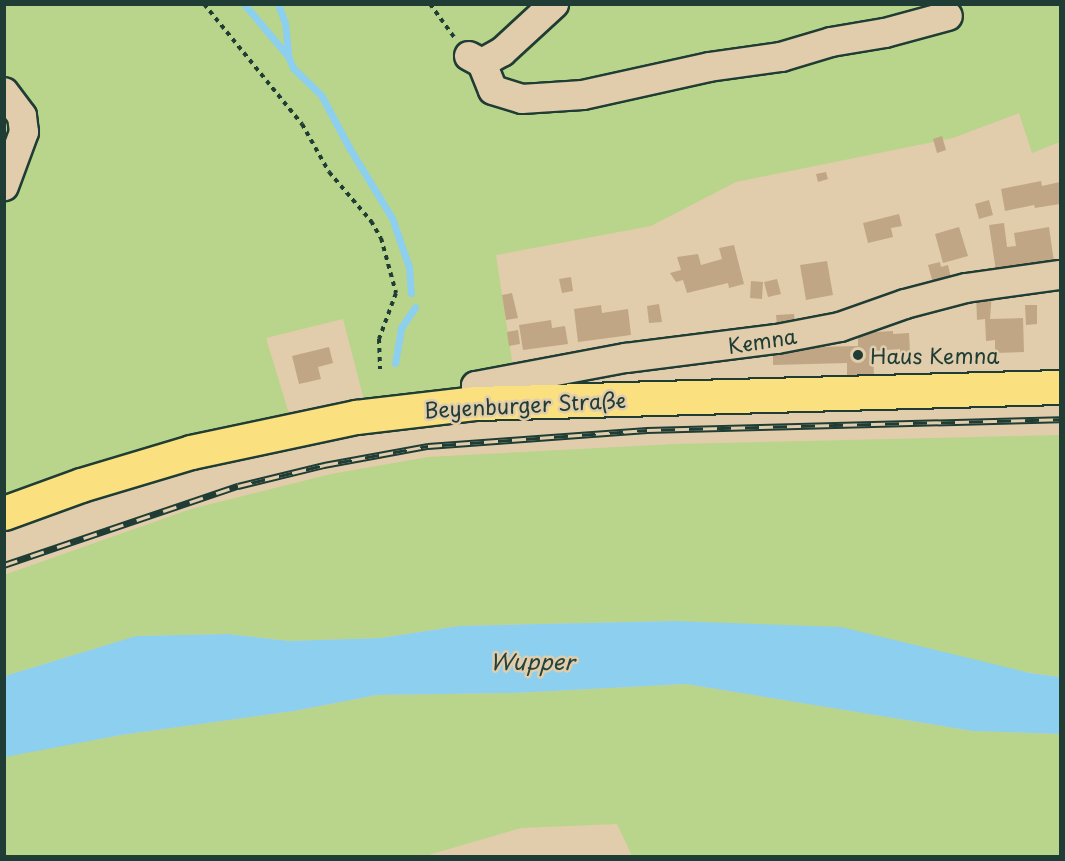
<!DOCTYPE html>
<html>
<head>
<meta charset="utf-8">
<style>
  body { margin:0 }
  #map { position:relative; width:1065px; height:861px; overflow:hidden; background:#e1cdab; font-family:"Playpen Sans",sans-serif }
  div>[style] { position:absolute }
  .green>* { inset:0; background:#b9d48b }
  .water>* { inset:0; background:#8ccfee }
  .stream>* { height:7px; margin:-3.5px; padding:0 3.5px; transform-origin:3.5px; border-radius:3.5px; background:#8ccfee }
  .building>* { inset:0; background:#c0a684 }
  .path>* { height:4px; margin-top:-2px; transform-origin:0; background:repeating-linear-gradient(90deg,#1f3d34 0 4.5px,transparent 0 9px) }
  .roads { filter:drop-shadow(2px 0 #1f3d34) drop-shadow(-2px 0 #1f3d34) drop-shadow(0 2px #1f3d34) drop-shadow(0 -2px #1f3d34) }
  .minor>* { height:28px; margin:-14px; padding:0 14px; transform-origin:14px; border-radius:14px; background:#e1cdab }
  .major>* { height:33px; margin:-16.5px; padding:0 16.5px; transform-origin:16.5px; border-radius:16.5px; background:#fbe080 }
  .rail>* { height:7px; margin-top:-3.5px; transform-origin:0; background:repeating-linear-gradient(90deg,#e1cdab 0 14px,#1f3d34 0 28px); box-sizing:border-box; border-block:2px solid #1f3d34 }
  .dots>* { width:16px; height:16px; translate:-50% -50%; box-sizing:border-box; border:3px solid #e1cdab; border-radius:50% }
  span { translate:-50% -50%; white-space:nowrap; text-align:center; line-height:1.15; -webkit-text-stroke:5px #e1cdab; paint-order:stroke }
  .street-label { font-size:21px; color:#1f3d34 }
  .poi-label { font-size:21px; color:#1f3d34 }
  .left { translate:0 -50%; text-align:left }
  .water-label { font-size:22px; color:#24443d; font-style:italic }
  .frame { position:absolute; inset:0; border:6px solid #1f3d34; pointer-events:none }
</style>
</head>
<body>
<div id="map">
  <div class="green">
    <div style="clip-path:polygon(5px 5px,1060px 5px,1060px 142px,1032px 153px,1019px 113px,953px 138px,736px 182px,651px 226px,496px 255px,514px 374px,470px 381px,458px 388px,365px 404px,343px 319px,266px 338px,290px 417px,5px 503px)"></div>
    <div style="clip-path:polygon(1060px 435px,1060px 677px,674px 621px,459px 626px,381px 638px,289px 641px,228px 634px,136px 636px,5px 676px,4px 575px,191px 509px,331px 474px,428px 457px,674px 444px)"></div>
    <div style="clip-path:polygon(686px 684px,973px 731px,1060px 734px,1060px 856px,632px 856px,617px 824px,521px 828px,425px 856px,5px 856px,4px 757px,10px 755px,121px 735px,294px 711px,377px 695px,514px 693px)"></div>
  </div>
  <div class="water">
    <div style="clip-path:polygon(674px 621px,841px 627px,1030px 673px,1060px 677px,1060px 734px,973px 731px,686px 684px,514px 693px,377px 695px,294px 711px,121px 735px,5px 757px,5px 676px,136px 636px,228px 634px,289px 641px,381px 638px,459px 626px)"></div>
  </div>
  <div class="stream">
    <div style="left:244px;top:4px;width:68px;rotate:49.8deg"></div>
    <div style="left:288px;top:56px;width:13px;rotate:67deg"></div>
    <div style="left:293px;top:68px;width:39px;rotate:44deg"></div>
    <div style="left:321px;top:95px;width:61px;rotate:61.8deg"></div>
    <div style="left:350px;top:149px;width:81px;rotate:58.7deg"></div>
    <div style="left:392px;top:218px;width:52px;rotate:70.9deg"></div>
    <div style="left:409px;top:267px;width:26px;rotate:86deg"></div>
    <div style="left:278px;top:4px;width:20px;rotate:70deg"></div>
    <div style="left:285px;top:23px;width:31px;rotate:84deg"></div>
    <div style="left:395px;top:363px;width:36px;rotate:-80deg"></div>
    <div style="left:401px;top:328px;width:25px;rotate:-56deg"></div>
  </div>
  <div class="building">
    <div style="clip-path:polygon(942px 136px,946px 150px,937px 153px,933px 139px)"></div>
    <div style="clip-path:polygon(826px 172px,828px 179px,818px 182px,816px 174px)"></div>
    <div style="clip-path:polygon(1041px 181px,1042px 186px,1060px 182px,1060px 204px,1035px 208px,1034px 205px,1005px 211px,1001px 189px)"></div>
    <div style="clip-path:polygon(989px 200px,993px 215px,979px 219px,975px 204px)"></div>
    <div style="clip-path:polygon(899px 214px,902px 226px,891px 228px,893px 237px,868px 243px,863px 223px)"></div>
    <div style="clip-path:polygon(1004px 223px,1007px 247px,1016px 246px,1014px 233px,1049px 227px,1054px 262px,996px 271px,989px 225px)"></div>
    <div style="clip-path:polygon(959px 227px,968px 256px,943px 263px,935px 234px)"></div>
    <div style="clip-path:polygon(734px 245px,744px 284px,729px 288px,728px 283px,687px 293px,683px 280px,676px 282px,670px 273px,681px 270px,677px 257px,698px 254px,701px 265px,722px 259px,719px 248px)"></div>
    <div style="clip-path:polygon(827px 261px,833px 295px,806px 300px,800px 265px)"></div>
    <div style="clip-path:polygon(940px 262px,941px 267px,948px 265px,952px 282px,934px 287px,928px 265px)"></div>
    <div style="clip-path:polygon(571px 277px,573px 291px,562px 293px,559px 279px)"></div>
    <div style="clip-path:polygon(777px 279px,781px 294px,768px 297px,764px 282px)"></div>
    <div style="clip-path:polygon(751px 281px,763px 282px,762px 299px,750px 298px)"></div>
    <div style="clip-path:polygon(976px 292px,992px 292px,990px 319px,1023px 318px,1024px 352px,995px 353px,995px 340px,986px 341px,985px 319px,977px 320px)"></div>
    <div style="clip-path:polygon(512px 293px,518px 318px,506px 320px,502px 295px)"></div>
    <div style="clip-path:polygon(659px 304px,662px 322px,649px 323px,647px 306px)"></div>
    <div style="clip-path:polygon(601px 305px,602px 313px,628px 309px,631px 335px,578px 342px,574px 309px)"></div>
    <div style="clip-path:polygon(1025px 305px,1037px 305px,1037px 324px,1026px 325px)"></div>
    <div style="clip-path:polygon(794px 314px,795px 323px,777px 325px,776px 315px)"></div>
    <div style="clip-path:polygon(551px 320px,552px 328px,565px 326px,568px 344px,523px 350px,519px 325px)"></div>
    <div style="clip-path:polygon(518px 330px,520px 344px,509px 346px,507px 332px)"></div>
    <div style="clip-path:polygon(893px 331px,893px 334px,909px 333px,910px 352px,900px 352px,900px 349px,873px 351px,874px 378px,847px 379px,847px 363px,773px 365px,773px 348px,858px 346px,858px 333px)"></div>
    <div style="clip-path:polygon(329px 347px,333px 363px,318px 367px,321px 379px,299px 384px,292px 356px)"></div>
  </div>
  <div class="path">
    <div style="left:204px;top:4px;width:155px;rotate:50.8deg"></div>
    <div style="left:302px;top:124px;width:55px;rotate:60.6deg"></div>
    <div style="left:329px;top:172px;width:65px;rotate:49.4deg"></div>
    <div style="left:371px;top:221px;width:20px;rotate:60deg"></div>
    <div style="left:381px;top:238px;width:57px;rotate:74.7deg"></div>
    <div style="left:396px;top:293px;width:49px;rotate:110.3deg"></div>
    <div style="left:379px;top:339px;width:30px;rotate:88deg"></div>
    <div style="left:430px;top:4px;width:41px;rotate:54deg"></div>
  </div>
  <div class="roads">
    <div class="minor">
      <div style="left:469px;top:56px;width:15px;rotate:28deg"></div>
      <div style="left:482px;top:63px;width:23px;rotate:-29deg"></div>
      <div style="left:502px;top:52px;width:71px;rotate:-42.7deg"></div>
      <div style="left:482px;top:63px;width:29px;rotate:68deg"></div>
      <div style="left:493px;top:90px;width:30px;rotate:17deg"></div>
      <div style="left:522px;top:99px;width:61px;rotate:-3.8deg"></div>
      <div style="left:583px;top:95px;width:129px;rotate:-12.5deg"></div>
      <div style="left:709px;top:67px;width:73px;rotate:-7.9deg"></div>
      <div style="left:781px;top:57px;width:52px;rotate:-16.7deg"></div>
      <div style="left:831px;top:42px;width:55px;rotate:-9.5deg"></div>
      <div style="left:885px;top:33px;width:65px;rotate:-15.1deg"></div>
      <div style="left:4px;top:92px;width:30px;rotate:53deg"></div>
      <div style="left:22px;top:116px;width:16px;rotate:83deg"></div>
      <div style="left:24px;top:132px;width:58px;rotate:110.3deg"></div>
      <div style="left:476px;top:403px;width:17px;rotate:-90deg"></div>
      <div style="left:476px;top:386px;width:153px;rotate:-10.6deg"></div>
      <div style="left:626px;top:358px;width:152px;rotate:-7.2deg"></div>
      <div style="left:777px;top:339px;width:64px;rotate:-10.8deg"></div>
      <div style="left:840px;top:327px;width:69px;rotate:-19.5deg"></div>
      <div style="left:905px;top:304px;width:63px;rotate:-14.7deg"></div>
      <div style="left:966px;top:288px;width:95px;rotate:-7.9deg"></div>
    </div>
    <div class="major">
      <div style="left:4px;top:513px;width:82px;rotate:-20deg"></div>
      <div style="left:81px;top:485px;width:115px;rotate:-16.7deg"></div>
      <div style="left:191px;top:452px;width:169px;rotate:-12deg"></div>
      <div style="left:356px;top:417px;width:121px;rotate:-6.7deg"></div>
      <div style="left:476px;top:403px;width:584px;rotate:-1.57deg"></div>
    </div>
  </div>
  <div class="rail">
    <div style="left:4px;top:565px;width:247px;rotate:-18.7deg"></div>
    <div style="left:238px;top:486px;width:89px;rotate:-13.7deg"></div>
    <div style="left:324px;top:465px;width:106px;rotate:-10.4deg"></div>
    <div style="left:428px;top:446px;width:220px;rotate:-4.2deg"></div>
    <div style="left:647px;top:430px;width:413px;rotate:-1.5deg"></div>
  </div>
  <div class="dots">
    <div style="left:858px;top:355px;background:#1f3d34"></div>
  </div>
  <div class="street-label">
    <span style="left:762px;top:340px;rotate:-9deg">Kemna</span>
    <span style="left:525px;top:404px;rotate:-3deg">Beyenburger Straße</span>
  </div>
  <div class="poi-label">
    <span class="left" style="left:870px;top:355px">Haus Kemna</span>
  </div>
  <div class="water-label">
    <span style="left:532px;top:661px">Wupper</span>
  </div>
  <div class="frame"></div>
</div>
</body>
</html>
